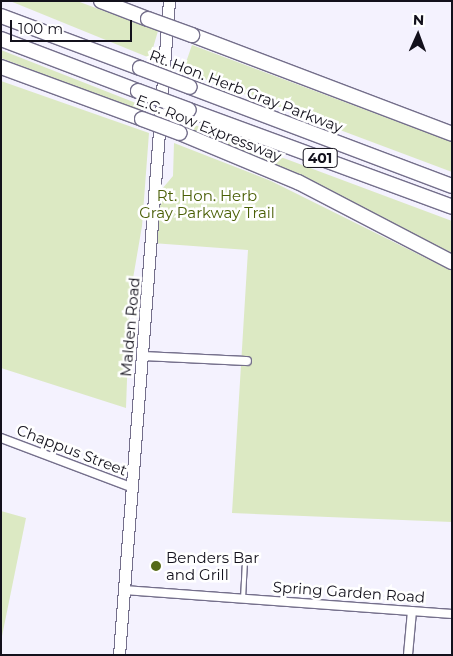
<!DOCTYPE html>
<html>
<head>
<meta charset="utf-8">
<style>
  body { margin:0 }
  #map { position:relative; width:453px; height:656px; overflow:hidden; background:#f4f2fe; font-family:Montserrat,sans-serif }
  div>[style] { position:absolute }
  .green>* { inset:0; background:#dce9c3 }
  .roads { filter:drop-shadow(1px 0 #746f8b) drop-shadow(-1px 0 #746f8b) drop-shadow(0 1px #746f8b) drop-shadow(0 -1px #746f8b) }
  .lane>* { height:4px; margin:-2px; padding:0 2px; transform-origin:2px; border-radius:2px; background:#fff }
  .street>* { height:8px; margin:-4px; padding:0 4px; transform-origin:4px; border-radius:4px; background:#fff }
  .secondary>* { height:11px; margin:-5.5px; padding:0 5.5px; transform-origin:5.5px; border-radius:5.5px; background:#fff }
  .highway>* { height:14px; margin:-7px; padding:0 7px; transform-origin:7px; border-radius:7px; background:#fff }
  .bridges { filter:drop-shadow(1px 0 #746f8b) drop-shadow(-1px 0 #746f8b) drop-shadow(0 1px #746f8b) drop-shadow(0 -1px #746f8b) }
  .highway-bridge>* { height:14px; margin:-7px; padding:0 7px; transform-origin:7px; border-radius:7px; background:#fff }
  .dots>* { width:14px; height:14px; translate:-50% -50%; box-sizing:border-box; border:2px solid #fff; border-radius:50% }
  span { translate:-50% -50%; white-space:nowrap; text-align:center; line-height:1.15; -webkit-text-stroke:5px #fff; paint-order:stroke }
  .shield-label span { padding:1px 4px; background:#fff; border:1px solid; border-radius:4px; -webkit-text-stroke-width:0 }
  .shield-label { font-size:14px; color:#13111c; font-weight:700 }
  .street-label { font-size:15px; color:#13111c }
  .park-label { font-size:15px; color:#4a5f06 }
  .poi-label { font-size:15px; color:#13111c }
  .left { translate:0 -50%; text-align:left }
  .frame { position:absolute; inset:0; border:2px solid #13111c; pointer-events:none }
  .north { position:absolute; left:393px; top:10px; width:50px; height:50px; -webkit-text-stroke:4px #fff; paint-order:stroke; rotate:2deg; font-size:14px; font-weight:700; line-height:20px; text-align:center; color:#13111c }
  .north::after { content:''; display:block; margin:auto; width:18px; height:22px; background:#13111c; clip-path:polygon(50% 0,100% 100%,50% 72%,0 100%) }
  .scale { position:absolute; left:10px; top:20px; width:122px; height:22px; box-sizing:border-box; border:2px solid #13111c; border-top:0; padding-left:6px; font-size:15px; line-height:18px; white-space:nowrap; color:#13111c; -webkit-text-stroke:4px #fff; paint-order:stroke }
</style>
</head>
<body>
<div id="map">
  <div class="green">
    <div style="clip-path:polygon(10px 1px,77px 1px,158px 31px,150px 58px)"></div>
    <div style="clip-path:polygon(192px 45px,452px 142px,452px 172px,183px 71px)"></div>
    <div style="clip-path:polygon(1px 50px,141px 105px,140px 111px,1px 58px)"></div>
    <div style="clip-path:polygon(1px 81px,149px 133px,142px 226px,130px 296px,126px 408px,1px 368px)"></div>
    <div style="clip-path:polygon(187px 122px,452px 221px,452px 253px,265px 160px,186px 130px)"></div>
    <div style="clip-path:polygon(174px 143px,271px 181px,452px 271px,452px 522px,232px 513px,248px 250px,152px 243px,156px 196px,173px 176px)"></div>
    <div style="clip-path:polygon(1px 511px,26px 518px,1px 641px)"></div>
  </div>
  <div class="roads">
    <div class="lane">
      <div style="left:243px;top:599px;width:36px;rotate:-87deg"></div>
    </div>
    <div class="street">
      <div style="left:142px;top:356px;width:105px;rotate:2.7deg"></div>
      <div style="left:1px;top:438px;width:141px;rotate:20.7deg"></div>
      <div style="left:124px;top:590px;width:329px;rotate:4.2deg"></div>
      <div style="left:408px;top:655px;width:44px;rotate:-84.8deg"></div>
    </div>
    <div class="secondary">
      <div style="left:119px;top:655px;width:656px;rotate:-85.63deg"></div>
    </div>
    <div class="highway">
      <div style="left:101px;top:1px;width:50px;rotate:21deg"></div>
      <div style="left:1px;top:16px;width:148px;rotate:20.5deg"></div>
      <div style="left:192px;top:35px;width:278px;rotate:20.8deg"></div>
      <div style="left:1px;top:39px;width:147px;rotate:20.8deg"></div>
      <div style="left:1px;top:67px;width:150px;rotate:20.2deg"></div>
      <div style="left:190px;top:87px;width:280px;rotate:20.7deg"></div>
      <div style="left:189px;top:110px;width:280px;rotate:20.2deg"></div>
      <div style="left:180px;top:133px;width:128px;rotate:22.6deg"></div>
      <div style="left:298px;top:182px;width:174px;rotate:27.5deg"></div>
    </div>
  </div>
  <div class="bridges">
    <div class="highway-bridge">
      <div style="left:148px;top:19px;width:47px;rotate:20deg"></div>
      <div style="left:140px;top:68px;width:53px;rotate:20.8deg"></div>
      <div style="left:138px;top:91px;width:54px;rotate:20.4deg"></div>
      <div style="left:142px;top:119px;width:40px;rotate:20.2deg"></div>
    </div>
  </div>
  <div class="dots">
    <div style="left:156px;top:566px;background:#556a18"></div>
  </div>
  <div class="shield-label">
    <span style="left:320px;top:158px">401</span>
  </div>
  <div class="street-label">
    <span style="left:246px;top:91px;rotate:21deg">Rt. Hon. Herb Gray Parkway</span>
    <span style="left:209px;top:128px;rotate:22deg">E.C. Row Expressway</span>
    <span style="left:130px;top:327px;rotate:-85deg">Malden Road</span>
    <span style="left:72px;top:450px;rotate:21deg">Chappus Street</span>
    <span style="left:349px;top:592px;rotate:4deg">Spring Garden Road</span>
  </div>
  <div class="park-label">
    <span style="left:207px;top:204px">Rt. Hon. Herb<br>Gray Parkway Trail</span>
  </div>
  <div class="poi-label">
    <span class="left" style="left:166px;top:566px">Benders Bar<br>and Grill</span>
  </div>
  <div class="frame"></div>
  <div class="north">N</div>
  <div class="scale">100 m</div>
</div>
</body>
</html>
